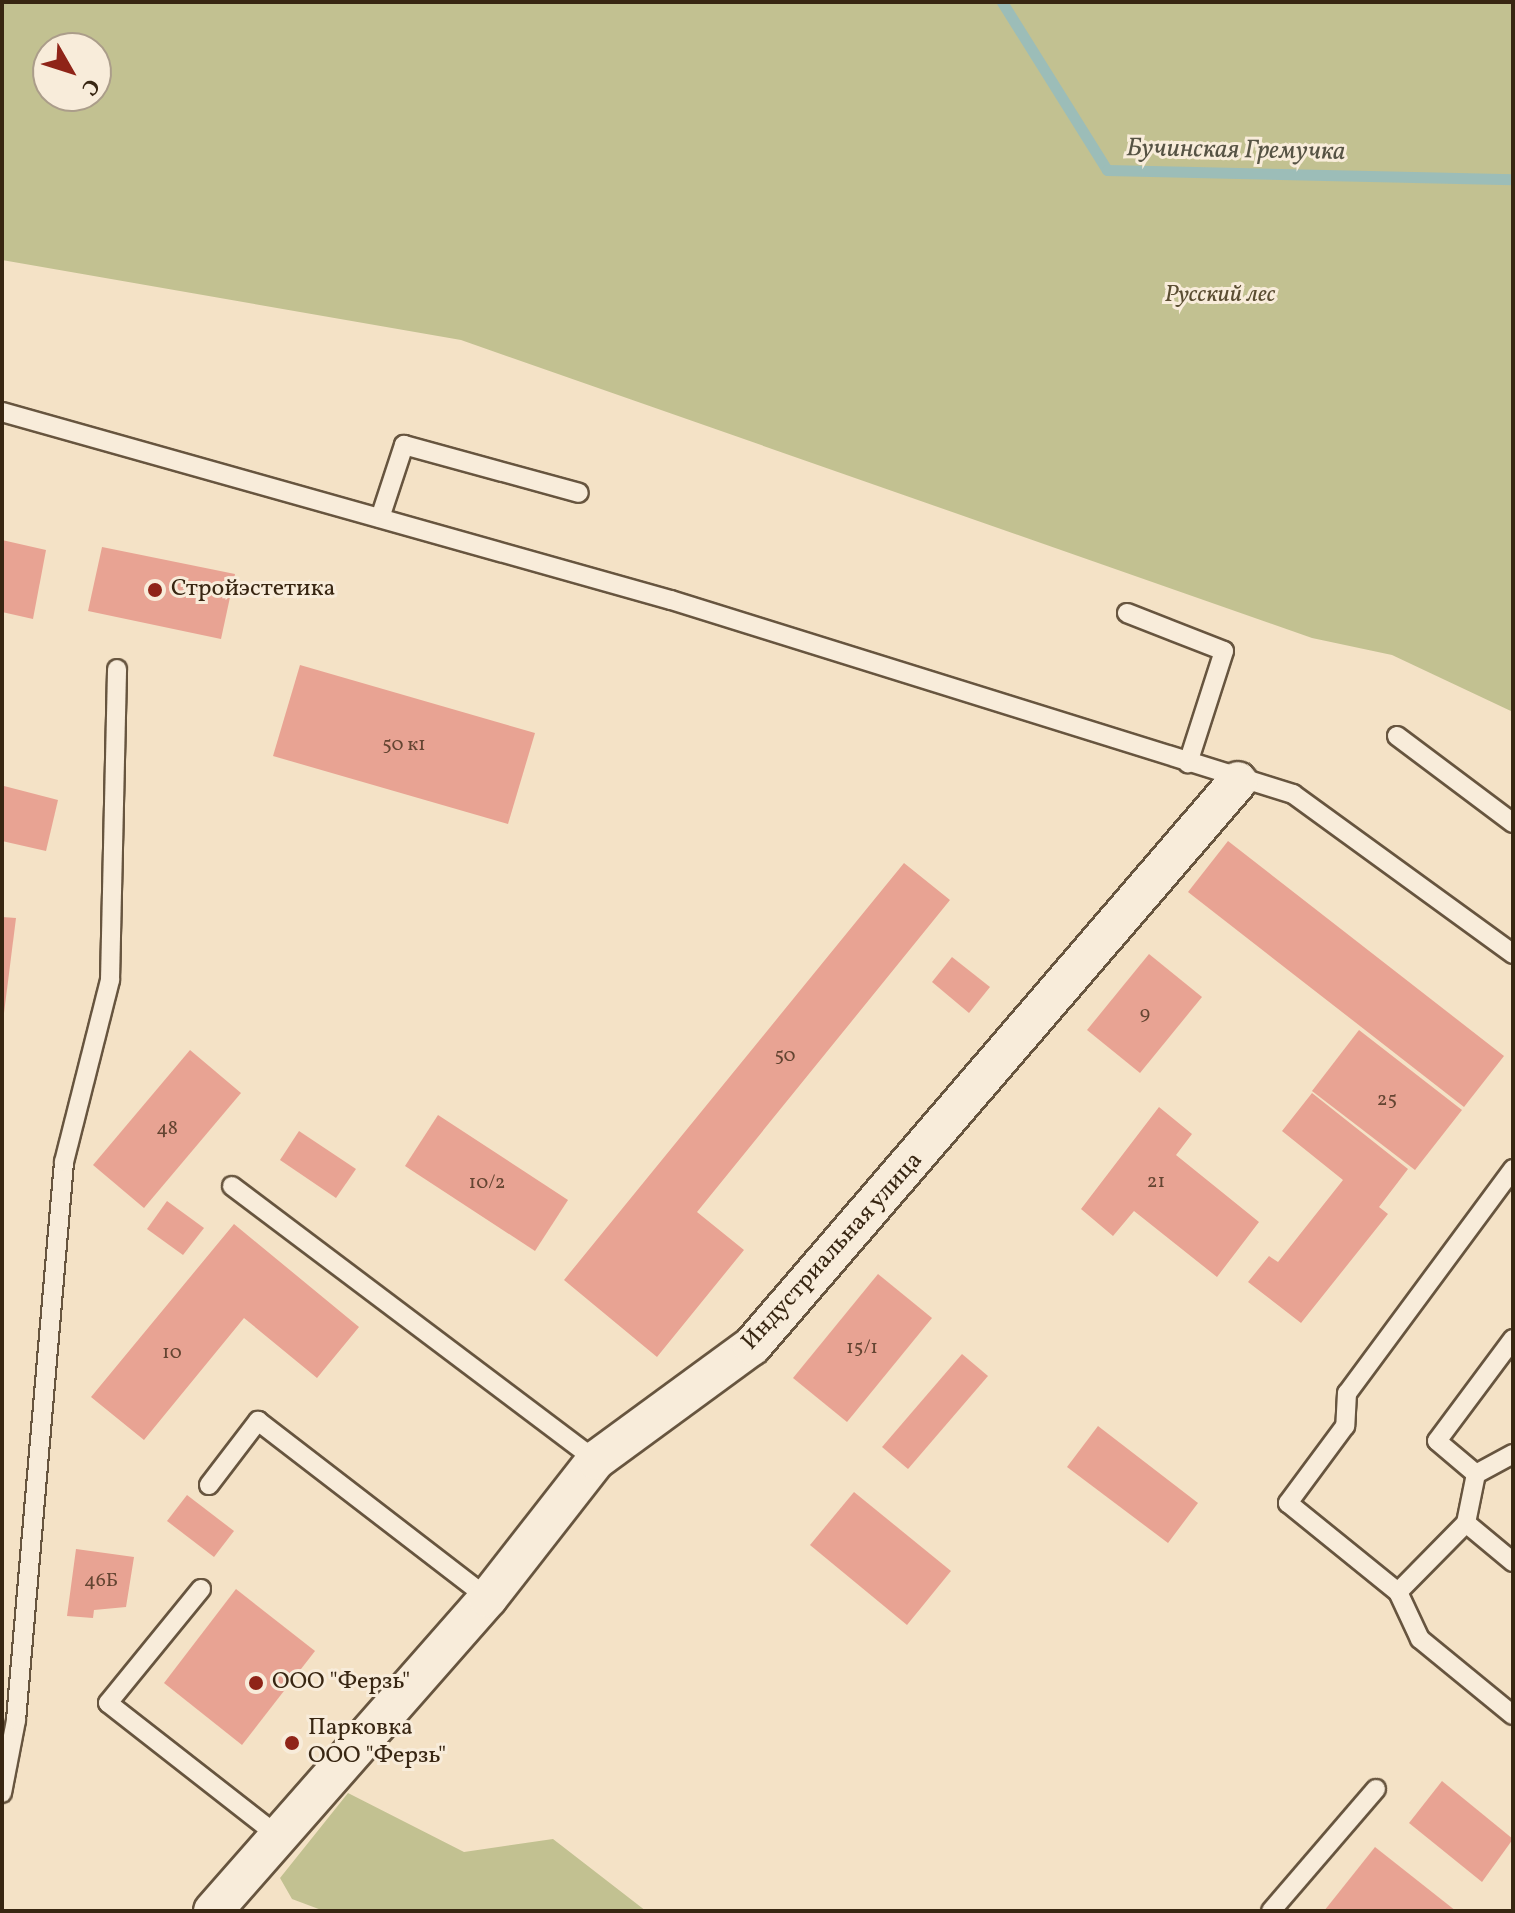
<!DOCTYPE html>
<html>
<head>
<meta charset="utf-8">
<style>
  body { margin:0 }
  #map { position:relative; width:1515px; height:1913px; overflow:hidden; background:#f4e2c6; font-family:Vollkorn,serif }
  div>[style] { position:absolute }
  .green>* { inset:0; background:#c2c191 }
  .stream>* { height:11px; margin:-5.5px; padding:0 5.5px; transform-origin:5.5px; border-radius:5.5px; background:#9cbdb8 }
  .building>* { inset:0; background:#e8a393 }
  .roads { filter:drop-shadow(2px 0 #67553f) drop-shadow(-2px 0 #67553f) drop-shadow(0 2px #67553f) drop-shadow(0 -2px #67553f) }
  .lane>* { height:18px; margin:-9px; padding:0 9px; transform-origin:9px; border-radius:9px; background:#f8ecda }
  .street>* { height:38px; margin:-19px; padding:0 19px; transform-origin:19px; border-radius:19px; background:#f8ecda }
  .dots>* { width:22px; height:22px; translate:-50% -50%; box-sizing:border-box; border:4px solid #f8ecda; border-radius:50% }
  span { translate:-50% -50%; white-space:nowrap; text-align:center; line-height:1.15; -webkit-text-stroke:6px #f8ecda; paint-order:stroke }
  .number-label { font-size:20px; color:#644532 }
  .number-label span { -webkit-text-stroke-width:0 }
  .park-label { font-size:24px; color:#5a4d32; font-style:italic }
  .poi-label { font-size:24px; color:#382612 }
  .left { translate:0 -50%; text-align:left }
  .street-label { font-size:24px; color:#382612 }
  .water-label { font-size:26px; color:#565344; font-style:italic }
  .frame { position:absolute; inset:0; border:4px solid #382612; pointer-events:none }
  .north { position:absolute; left:32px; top:32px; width:80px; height:80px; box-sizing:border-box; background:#f8ecda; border:2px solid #ab9d8a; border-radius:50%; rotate:129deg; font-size:22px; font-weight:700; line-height:32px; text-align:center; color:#382612 }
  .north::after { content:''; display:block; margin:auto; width:28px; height:36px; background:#8f2418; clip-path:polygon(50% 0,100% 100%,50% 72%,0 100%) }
</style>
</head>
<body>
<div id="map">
  <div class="green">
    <div style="clip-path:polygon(evenodd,2px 2px,1513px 2px,1513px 712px,1392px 655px,1312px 638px,461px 340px,2px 260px,2px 2px,48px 48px,96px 48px,96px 96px,48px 96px,48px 48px)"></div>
    <div style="clip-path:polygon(348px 1793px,464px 1852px,553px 1839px,646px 1911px,324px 1911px,292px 1899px,280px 1878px)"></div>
  </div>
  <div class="stream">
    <div style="left:1002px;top:2px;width:198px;rotate:58deg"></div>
    <div style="left:1107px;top:170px;width:406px;rotate:1.3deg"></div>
  </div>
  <div class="building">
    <div style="clip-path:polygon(2px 540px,46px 550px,33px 619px,2px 612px)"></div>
    <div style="clip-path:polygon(102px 547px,235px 574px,221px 639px,88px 611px)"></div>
    <div style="clip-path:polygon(300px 665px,535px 733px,508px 824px,273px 756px)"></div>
    <div style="clip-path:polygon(4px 786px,58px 800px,46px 851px,2px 841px)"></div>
    <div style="clip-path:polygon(1228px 841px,1504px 1056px,1464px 1107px,1188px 892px)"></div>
    <div style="clip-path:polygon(904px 863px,950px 900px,697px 1212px,744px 1250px,657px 1357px,564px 1280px)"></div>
    <div style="clip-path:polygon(2px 917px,16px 918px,4px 1013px,2px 1013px)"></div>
    <div style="clip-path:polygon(1149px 954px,1202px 997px,1140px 1073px,1087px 1030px)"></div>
    <div style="clip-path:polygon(952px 957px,990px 987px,969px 1013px,932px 982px)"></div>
    <div style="clip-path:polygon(1359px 1030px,1462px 1110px,1415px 1170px,1312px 1091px)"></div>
    <div style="clip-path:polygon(190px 1050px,241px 1093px,144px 1208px,93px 1165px)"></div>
    <div style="clip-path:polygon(1312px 1093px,1408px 1169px,1379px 1207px,1388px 1214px,1301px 1323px,1248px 1282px,1269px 1256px,1278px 1262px,1343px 1180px,1282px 1131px)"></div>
    <div style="clip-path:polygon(1159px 1107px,1192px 1134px,1176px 1155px,1259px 1222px,1217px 1277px,1134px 1211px,1113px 1236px,1081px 1209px)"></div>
    <div style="clip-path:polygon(438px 1115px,568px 1200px,535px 1251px,405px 1166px)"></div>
    <div style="clip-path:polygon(299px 1131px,356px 1169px,336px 1198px,280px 1160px)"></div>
    <div style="clip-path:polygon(167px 1201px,204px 1228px,183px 1255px,147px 1229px)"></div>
    <div style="clip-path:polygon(234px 1224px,359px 1327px,317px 1378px,244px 1318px,144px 1440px,91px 1397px)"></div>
    <div style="clip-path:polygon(878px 1274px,932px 1318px,847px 1422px,793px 1378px)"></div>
    <div style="clip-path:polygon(962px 1354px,988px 1376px,908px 1469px,882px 1447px)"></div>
    <div style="clip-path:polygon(1098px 1426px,1198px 1503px,1168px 1543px,1067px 1467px)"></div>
    <div style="clip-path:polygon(854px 1492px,951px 1571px,907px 1625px,810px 1545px)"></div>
    <div style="clip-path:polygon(187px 1495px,234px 1531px,214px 1557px,167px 1521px)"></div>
    <div style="clip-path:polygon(76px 1549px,134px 1557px,126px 1607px,94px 1610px,93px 1618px,67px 1616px)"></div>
    <div style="clip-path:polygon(236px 1589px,315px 1651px,242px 1745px,164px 1683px)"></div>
    <div style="clip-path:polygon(1442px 1781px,1513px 1839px,1482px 1882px,1409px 1823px)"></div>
    <div style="clip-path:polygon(1375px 1847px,1456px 1911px,1324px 1911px)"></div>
  </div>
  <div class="roads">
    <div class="lane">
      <div style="left:2px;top:412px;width:695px;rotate:15.7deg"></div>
      <div style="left:671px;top:600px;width:652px;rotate:17.32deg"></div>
      <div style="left:1293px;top:794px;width:272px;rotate:36deg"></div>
      <div style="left:380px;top:518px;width:77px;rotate:-71.8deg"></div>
      <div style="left:404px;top:445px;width:181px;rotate:15.3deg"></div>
      <div style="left:1127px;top:613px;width:104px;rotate:21.4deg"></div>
      <div style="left:1224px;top:651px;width:118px;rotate:107.8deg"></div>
      <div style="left:1397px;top:736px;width:145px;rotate:36.9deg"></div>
      <div style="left:1513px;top:1169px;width:279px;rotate:126.5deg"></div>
      <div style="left:1347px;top:1393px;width:33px;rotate:93deg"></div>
      <div style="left:1345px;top:1426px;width:96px;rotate:126.5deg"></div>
      <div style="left:1288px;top:1503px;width:141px;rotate:39deg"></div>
      <div style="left:1398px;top:1592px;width:52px;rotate:64.9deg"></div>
      <div style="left:1420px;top:1639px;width:120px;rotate:39.3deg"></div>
      <div style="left:232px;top:1186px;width:456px;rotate:37deg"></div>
      <div style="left:1513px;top:1339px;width:127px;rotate:126.7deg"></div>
      <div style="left:1437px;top:1441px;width:51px;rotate:40.2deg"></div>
      <div style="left:1476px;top:1474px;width:42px;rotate:-28.4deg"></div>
      <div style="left:209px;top:1485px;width:81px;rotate:-52.6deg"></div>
      <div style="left:258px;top:1421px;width:290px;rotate:37.6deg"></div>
      <div style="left:1466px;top:1523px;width:50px;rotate:-78.5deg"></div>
      <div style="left:201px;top:1589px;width:147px;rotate:129.2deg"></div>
      <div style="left:108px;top:1703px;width:219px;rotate:38deg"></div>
      <div style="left:1398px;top:1592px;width:97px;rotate:-45.4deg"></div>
      <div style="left:1466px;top:1523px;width:61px;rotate:39.7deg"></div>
      <div style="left:2px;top:1793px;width:74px;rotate:-79.1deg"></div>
      <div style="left:16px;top:1720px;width:560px;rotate:-85.08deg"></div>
      <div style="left:64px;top:1162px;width:188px;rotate:-75.8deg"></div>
      <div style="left:110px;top:980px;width:311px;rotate:-88.7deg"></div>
      <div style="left:1271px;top:1911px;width:161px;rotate:-49.3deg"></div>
    </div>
    <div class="street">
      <div style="left:213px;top:1911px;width:417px;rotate:-48.7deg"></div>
      <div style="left:488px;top:1598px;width:175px;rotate:-52deg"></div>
      <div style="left:596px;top:1460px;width:193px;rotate:-36.2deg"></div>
      <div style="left:752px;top:1346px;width:745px;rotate:-49.3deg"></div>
    </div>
  </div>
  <div class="dots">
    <div style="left:155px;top:590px;background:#8f2418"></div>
    <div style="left:256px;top:1683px;background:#8f2418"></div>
    <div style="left:292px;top:1743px;background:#8f2418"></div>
  </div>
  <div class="number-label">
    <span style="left:404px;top:745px">50 к1</span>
    <span style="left:1145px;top:1014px">9</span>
    <span style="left:785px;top:1056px">50</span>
    <span style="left:1387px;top:1100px">25</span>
    <span style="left:167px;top:1129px">48</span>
    <span style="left:1156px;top:1182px">21</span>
    <span style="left:487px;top:1183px">10/2</span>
    <span style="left:862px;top:1348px">15/1</span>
    <span style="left:172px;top:1353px">10</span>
    <span style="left:101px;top:1581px">46Б</span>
  </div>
  <div class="park-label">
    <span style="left:1220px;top:296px">Русский лес</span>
  </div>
  <div class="poi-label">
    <span class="left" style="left:171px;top:590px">Стройэстетика</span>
    <span class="left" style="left:272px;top:1683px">ООО "Ферзь"</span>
    <span class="left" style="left:308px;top:1743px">Парковка<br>ООО "Ферзь"</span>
  </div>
  <div class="street-label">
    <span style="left:833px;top:1252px;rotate:-48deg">Индустриальная улица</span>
  </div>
  <div class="water-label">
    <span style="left:1236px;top:151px;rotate:1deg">Бучинская Гремучка</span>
  </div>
  <div class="frame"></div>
  <div class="north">С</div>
</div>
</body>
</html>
